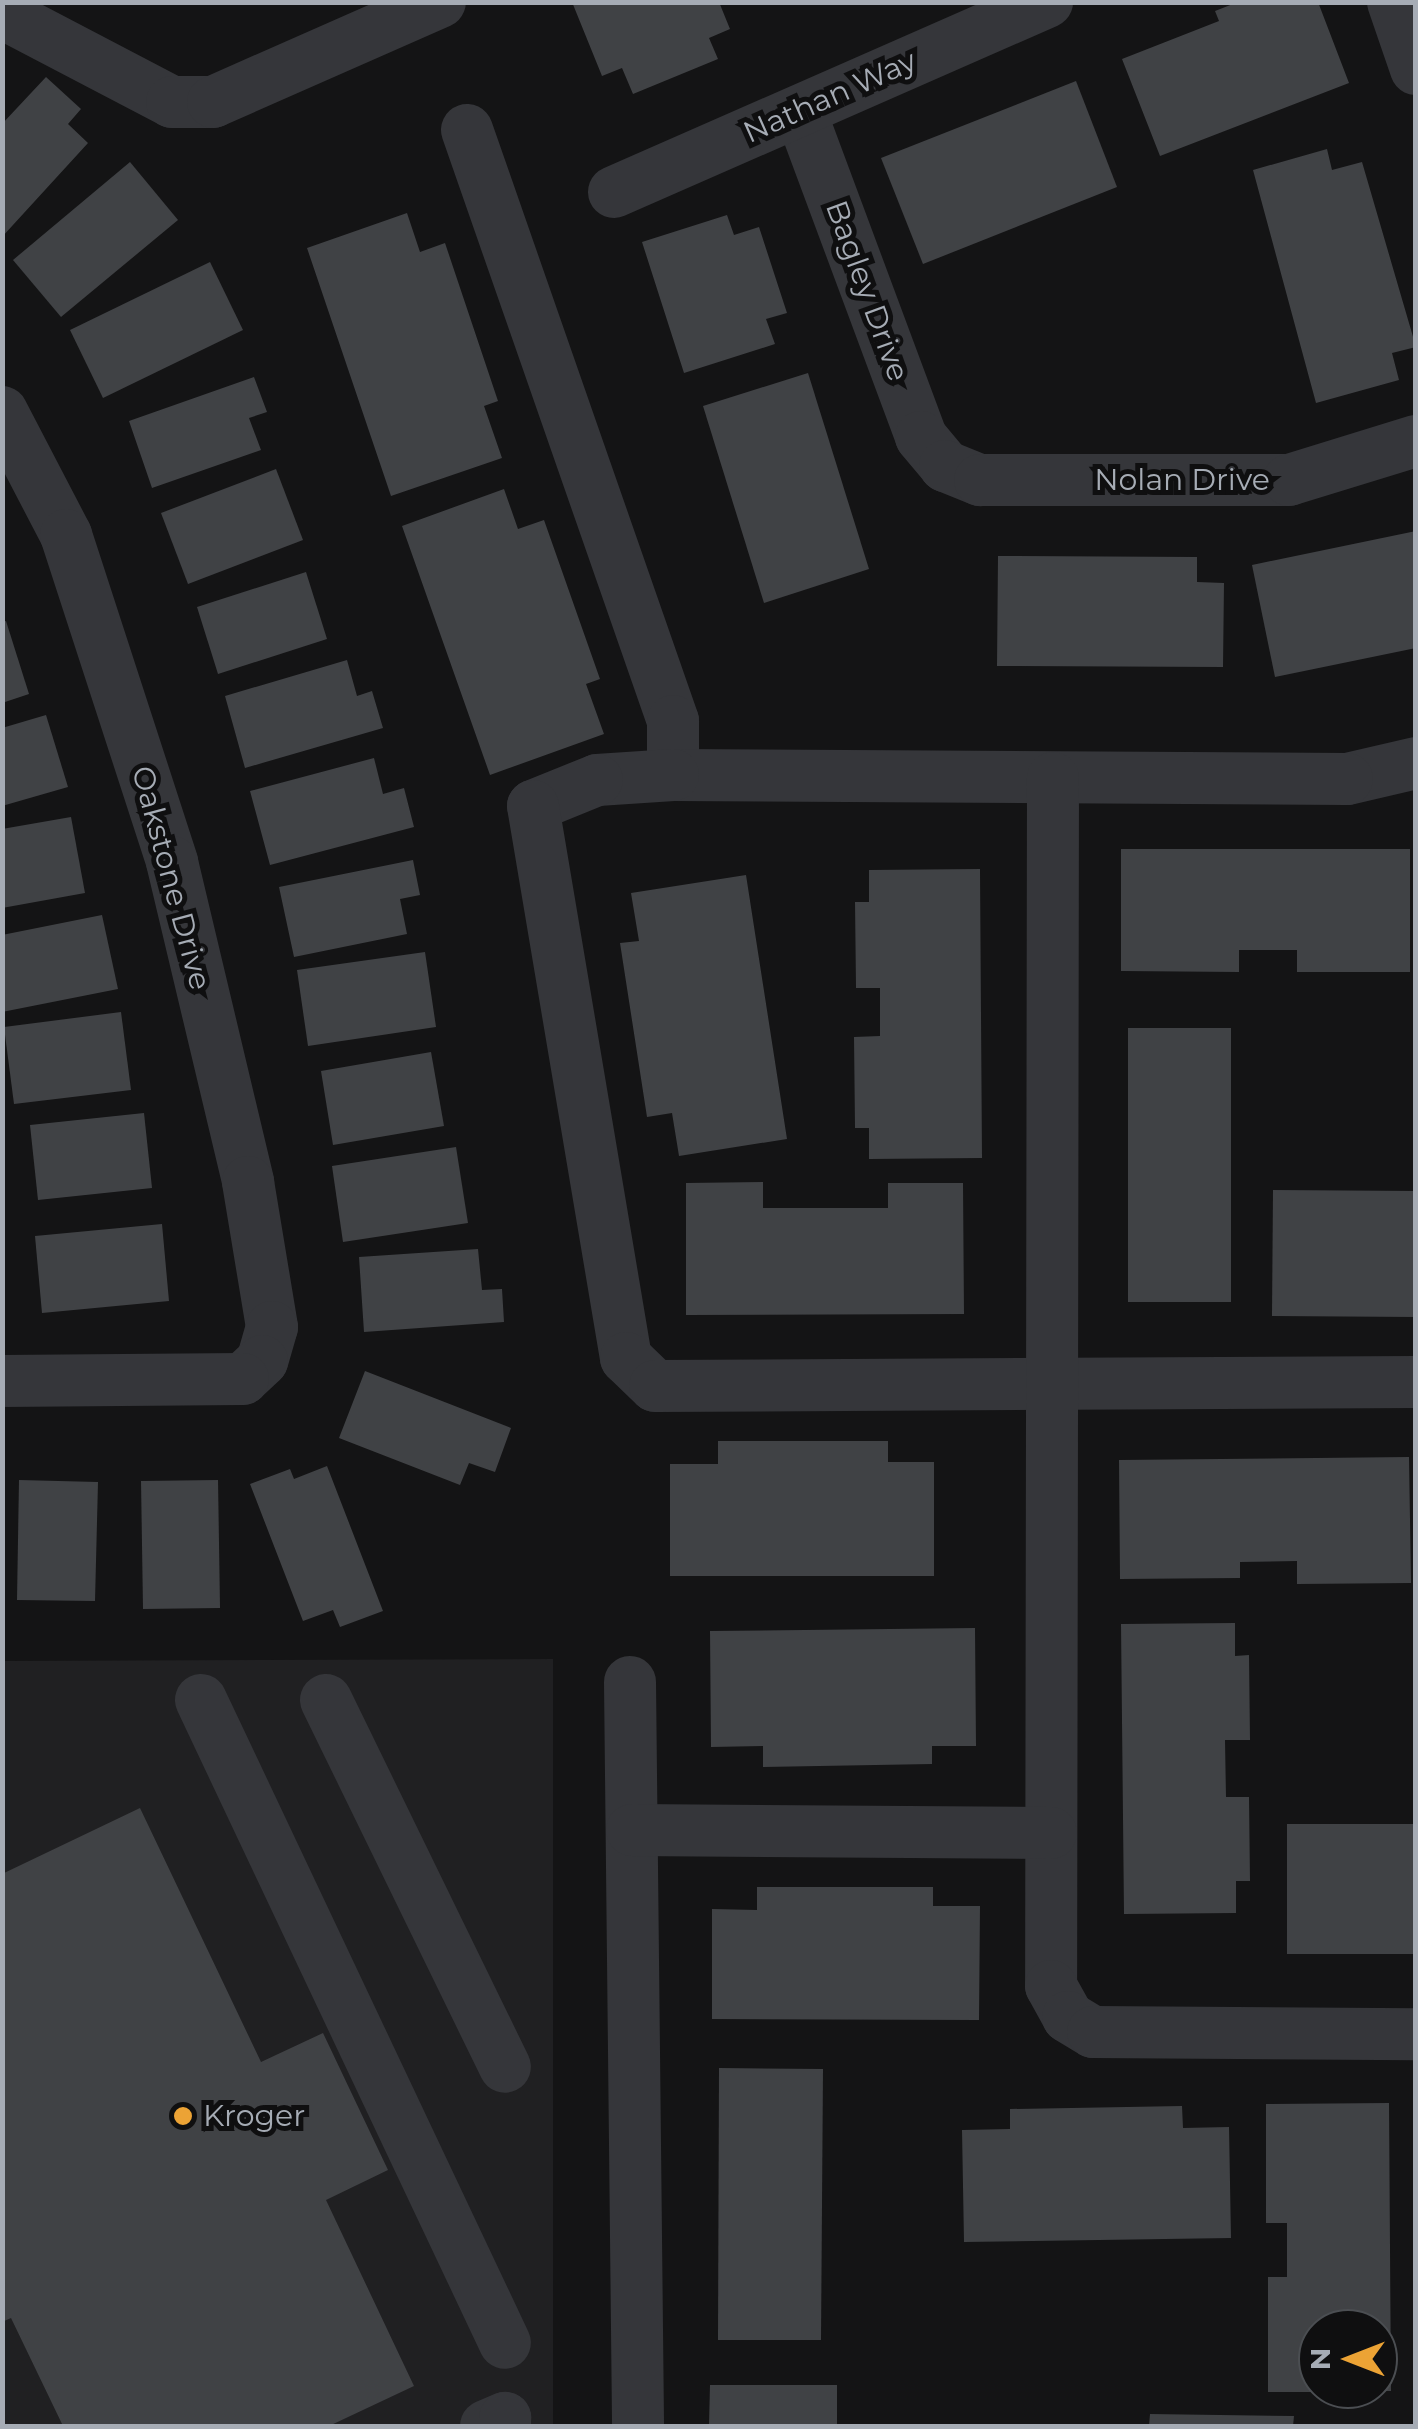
<!DOCTYPE html>
<html>
<head>
<meta charset="utf-8">
<style>
  body { margin:0 }
  #map { position:relative; width:1418px; height:2429px; overflow:hidden; background:#141415; font-family:Montserrat,sans-serif }
  div>[style] { position:absolute }
  .built>* { inset:0; background:#202022 }
  .building>* { inset:0; background:#404245 }
  .minor>* { height:52px; margin:-26px; padding:0 26px; transform-origin:26px; border-radius:26px; background:#35363a }
  .dots>* { width:28px; height:28px; translate:-50% -50%; box-sizing:border-box; border:5px solid #0f0f10; border-radius:50% }
  span { translate:-50% -50%; white-space:nowrap; text-align:center; line-height:1.15; -webkit-text-stroke:10px #0f0f10; paint-order:stroke }
  .street-label { font-size:30px; color:#a6acb5 }
  .poi-label { font-size:30px; color:#a6acb5 }
  .left { translate:0 -50%; text-align:left }
  .frame { position:absolute; inset:0; border:5px solid #a6acb5; pointer-events:none }
  .north { position:absolute; left:1298px; top:2309px; width:100px; height:100px; box-sizing:border-box; background:#0f0f10; border:2px solid #4b4e52; border-radius:50%; rotate:270deg; font-size:28px; font-weight:700; line-height:40px; text-align:center; color:#a6acb5 }
  .north::after { content:''; display:block; margin:auto; width:35px; height:45px; background:#eca335; clip-path:polygon(50% 0,100% 100%,50% 72%,0 100%) }
</style>
</head>
<body>
<div id="map">
  <div class="built">
    <div style="clip-path:polygon(553px 1659px,553px 2426px,3px 2426px,2px 1661px)"></div>
  </div>
  <div class="building">
    <div style="clip-path:polygon(572px 2px,719px 2px,730px 29px,709px 38px,718px 59px,633px 94px,622px 68px,602px 76px)"></div>
    <div style="clip-path:polygon(1238px 2px,1318px 2px,1349px 83px,1160px 156px,1122px 59px,1219px 21px,1215px 11px)"></div>
    <div style="clip-path:polygon(46px 77px,81px 109px,68px 124px,88px 143px,2px 237px,2px 124px)"></div>
    <div style="clip-path:polygon(1076px 81px,1117px 187px,923px 264px,881px 158px)"></div>
    <div style="clip-path:polygon(1327px 149px,1332px 170px,1362px 162px,1416px 347px,1392px 353px,1399px 380px,1316px 403px,1253px 170px)"></div>
    <div style="clip-path:polygon(130px 162px,178px 220px,61px 317px,13px 260px)"></div>
    <div style="clip-path:polygon(407px 213px,420px 252px,445px 243px,498px 401px,484px 406px,502px 458px,391px 496px,307px 248px)"></div>
    <div style="clip-path:polygon(727px 215px,734px 235px,759px 227px,787px 313px,766px 319px,775px 344px,684px 373px,642px 242px)"></div>
    <div style="clip-path:polygon(210px 262px,243px 330px,103px 398px,70px 330px)"></div>
    <div style="clip-path:polygon(808px 373px,869px 569px,764px 603px,703px 406px)"></div>
    <div style="clip-path:polygon(254px 377px,267px 412px,249px 418px,261px 450px,152px 488px,129px 421px)"></div>
    <div style="clip-path:polygon(276px 469px,303px 540px,188px 584px,161px 513px)"></div>
    <div style="clip-path:polygon(504px 489px,518px 529px,544px 520px,600px 679px,586px 684px,604px 734px,490px 775px,402px 526px)"></div>
    <div style="clip-path:polygon(1416px 531px,1416px 648px,1275px 677px,1252px 565px)"></div>
    <div style="clip-path:polygon(998px 556px,1197px 557px,1197px 582px,1224px 583px,1223px 667px,997px 666px)"></div>
    <div style="clip-path:polygon(306px 572px,327px 639px,218px 674px,197px 607px)"></div>
    <div style="clip-path:polygon(6px 621px,29px 694px,2px 703px,2px 622px)"></div>
    <div style="clip-path:polygon(347px 660px,357px 696px,372px 691px,383px 728px,245px 768px,225px 696px)"></div>
    <div style="clip-path:polygon(46px 715px,68px 787px,2px 806px,2px 728px)"></div>
    <div style="clip-path:polygon(374px 758px,383px 794px,404px 788px,414px 827px,270px 865px,250px 791px)"></div>
    <div style="clip-path:polygon(71px 817px,85px 893px,2px 908px,2px 829px)"></div>
    <div style="clip-path:polygon(1121px 849px,1410px 849px,1410px 972px,1297px 972px,1297px 950px,1239px 950px,1239px 972px,1121px 971px)"></div>
    <div style="clip-path:polygon(413px 860px,420px 895px,400px 899px,407px 934px,294px 957px,279px 887px)"></div>
    <div style="clip-path:polygon(980px 869px,982px 1158px,869px 1159px,869px 1128px,855px 1128px,854px 1037px,880px 1036px,880px 988px,856px 988px,855px 902px,869px 902px,869px 870px)"></div>
    <div style="clip-path:polygon(746px 875px,787px 1139px,679px 1156px,672px 1113px,647px 1117px,620px 943px,639px 941px,631px 893px)"></div>
    <div style="clip-path:polygon(102px 915px,118px 989px,2px 1012px,2px 935px)"></div>
    <div style="clip-path:polygon(425px 952px,436px 1027px,308px 1046px,297px 970px)"></div>
    <div style="clip-path:polygon(121px 1012px,131px 1090px,14px 1104px,4px 1027px)"></div>
    <div style="clip-path:polygon(1128px 1028px,1231px 1028px,1231px 1302px,1128px 1302px)"></div>
    <div style="clip-path:polygon(431px 1052px,444px 1126px,333px 1145px,321px 1071px)"></div>
    <div style="clip-path:polygon(144px 1113px,152px 1188px,38px 1200px,30px 1125px)"></div>
    <div style="clip-path:polygon(456px 1147px,468px 1223px,343px 1242px,332px 1166px)"></div>
    <div style="clip-path:polygon(763px 1182px,763px 1208px,888px 1208px,888px 1183px,963px 1183px,964px 1314px,686px 1315px,686px 1183px)"></div>
    <div style="clip-path:polygon(1273px 1190px,1416px 1191px,1416px 1317px,1272px 1316px)"></div>
    <div style="clip-path:polygon(162px 1224px,169px 1301px,42px 1313px,35px 1236px)"></div>
    <div style="clip-path:polygon(478px 1249px,482px 1290px,502px 1289px,504px 1322px,364px 1332px,359px 1257px)"></div>
    <div style="clip-path:polygon(365px 1371px,511px 1428px,495px 1472px,469px 1463px,460px 1485px,339px 1438px)"></div>
    <div style="clip-path:polygon(718px 1441px,888px 1441px,888px 1462px,934px 1462px,934px 1576px,670px 1576px,670px 1464px,718px 1464px)"></div>
    <div style="clip-path:polygon(1409px 1457px,1411px 1583px,1297px 1584px,1297px 1561px,1240px 1562px,1240px 1578px,1120px 1579px,1119px 1460px)"></div>
    <div style="clip-path:polygon(327px 1466px,383px 1611px,340px 1627px,333px 1610px,303px 1621px,250px 1484px,290px 1469px,294px 1479px)"></div>
    <div style="clip-path:polygon(19px 1480px,98px 1482px,95px 1601px,17px 1600px)"></div>
    <div style="clip-path:polygon(218px 1480px,220px 1608px,143px 1609px,141px 1481px)"></div>
    <div style="clip-path:polygon(1235px 1623px,1235px 1656px,1249px 1655px,1250px 1740px,1225px 1740px,1226px 1797px,1249px 1797px,1250px 1881px,1236px 1881px,1236px 1913px,1124px 1914px,1121px 1624px)"></div>
    <div style="clip-path:polygon(975px 1628px,976px 1746px,932px 1746px,932px 1764px,763px 1767px,763px 1746px,711px 1747px,710px 1631px)"></div>
    <div style="clip-path:polygon(140px 1808px,261px 2062px,323px 2033px,388px 2170px,326px 2200px,414px 2386px,329px 2426px,63px 2426px,11px 2318px,2px 2322px,2px 1874px)"></div>
    <div style="clip-path:polygon(1287px 1824px,1416px 1824px,1416px 1954px,1287px 1954px)"></div>
    <div style="clip-path:polygon(757px 1887px,933px 1887px,933px 1906px,980px 1906px,979px 2020px,712px 2019px,712px 1909px,757px 1910px)"></div>
    <div style="clip-path:polygon(719px 2068px,823px 2069px,821px 2340px,718px 2340px)"></div>
    <div style="clip-path:polygon(1389px 2103px,1391px 2391px,1378px 2391px,1378px 2329px,1318px 2329px,1318px 2392px,1268px 2392px,1268px 2277px,1287px 2277px,1287px 2223px,1266px 2223px,1266px 2104px)"></div>
    <div style="clip-path:polygon(1182px 2106px,1183px 2128px,1229px 2127px,1231px 2238px,964px 2242px,962px 2130px,1010px 2129px,1010px 2109px)"></div>
    <div style="clip-path:polygon(710px 2385px,837px 2385px,837px 2426px,709px 2426px)"></div>
    <div style="clip-path:polygon(1150px 2414px,1294px 2416px,1293px 2426px,1149px 2426px)"></div>
  </div>
  <div class="minor">
    <div style="left:1393px;top:2px;width:71px;rotate:71.1deg"></div>
    <div style="left:2px;top:13px;width:192px;rotate:27.6deg"></div>
    <div style="left:172px;top:102px;width:41px"></div>
    <div style="left:213px;top:102px;width:248px;rotate:-23.8deg"></div>
    <div style="left:800px;top:111px;width:348px;rotate:69.6deg"></div>
    <div style="left:921px;top:437px;width:38px;rotate:50deg"></div>
    <div style="left:945px;top:466px;width:38px;rotate:22deg"></div>
    <div style="left:980px;top:480px;width:309px"></div>
    <div style="left:1289px;top:480px;width:133px;rotate:-17.1deg"></div>
    <div style="left:467px;top:130px;width:626px;rotate:70.78deg"></div>
    <div style="left:673px;top:721px;width:54px;rotate:90deg"></div>
    <div style="left:614px;top:192px;width:473px;rotate:-23.7deg"></div>
    <div style="left:2px;top:412px;width:139px;rotate:62.5deg"></div>
    <div style="left:66px;top:535px;width:344px;rotate:72deg"></div>
    <div style="left:172px;top:862px;width:329px;rotate:76.6deg"></div>
    <div style="left:248px;top:1182px;width:147px;rotate:80.6deg"></div>
    <div style="left:272px;top:1327px;width:35px;rotate:106deg"></div>
    <div style="left:262px;top:1361px;width:26px;rotate:137deg"></div>
    <div style="left:243px;top:1379px;width:241px;rotate:179.5deg"></div>
    <div style="left:1416px;top:763px;width:71px;rotate:166.9deg"></div>
    <div style="left:1347px;top:779px;width:674px;rotate:-179.66deg"></div>
    <div style="left:673px;top:775px;width:76px;rotate:176.2deg"></div>
    <div style="left:597px;top:780px;width:69px;rotate:157.9deg"></div>
    <div style="left:533px;top:806px;width:560px;rotate:80.44deg"></div>
    <div style="left:626px;top:1358px;width:40px;rotate:44deg"></div>
    <div style="left:655px;top:1386px;width:761px;rotate:-0.3deg"></div>
    <div style="left:1053px;top:778px;width:1208px;rotate:90.09deg"></div>
    <div style="left:1051px;top:1986px;width:35px;rotate:61deg"></div>
    <div style="left:1068px;top:2017px;width:29px;rotate:31deg"></div>
    <div style="left:1093px;top:2032px;width:323px;rotate:0.4deg"></div>
    <div style="left:630px;top:1682px;width:744px;rotate:89.38deg"></div>
    <div style="left:201px;top:1700px;width:711px;rotate:64.7deg"></div>
    <div style="left:326px;top:1700px;width:408px;rotate:64deg"></div>
    <div style="left:632px;top:1830px;width:419px;rotate:0.4deg"></div>
    <div style="left:486px;top:2426px;width:21px;rotate:-23deg"></div>
    <div style="left:505px;top:2418px;width:8px;rotate:90deg"></div>
  </div>
  <div class="dots">
    <div style="left:183px;top:2116px;background:#eca335"></div>
  </div>
  <div class="street-label">
    <span style="left:830px;top:97px;rotate:-24deg">Nathan Way</span>
    <span style="left:867px;top:291px;rotate:70deg">Bagley Drive</span>
    <span style="left:1182px;top:480px">Nolan Drive</span>
    <span style="left:171px;top:878px;rotate:75deg">Oakstone Drive</span>
  </div>
  <div class="poi-label">
    <span class="left" style="left:203px;top:2116px">Kroger</span>
  </div>
  <div class="frame"></div>
  <div class="north">N</div>
</div>
</body>
</html>
